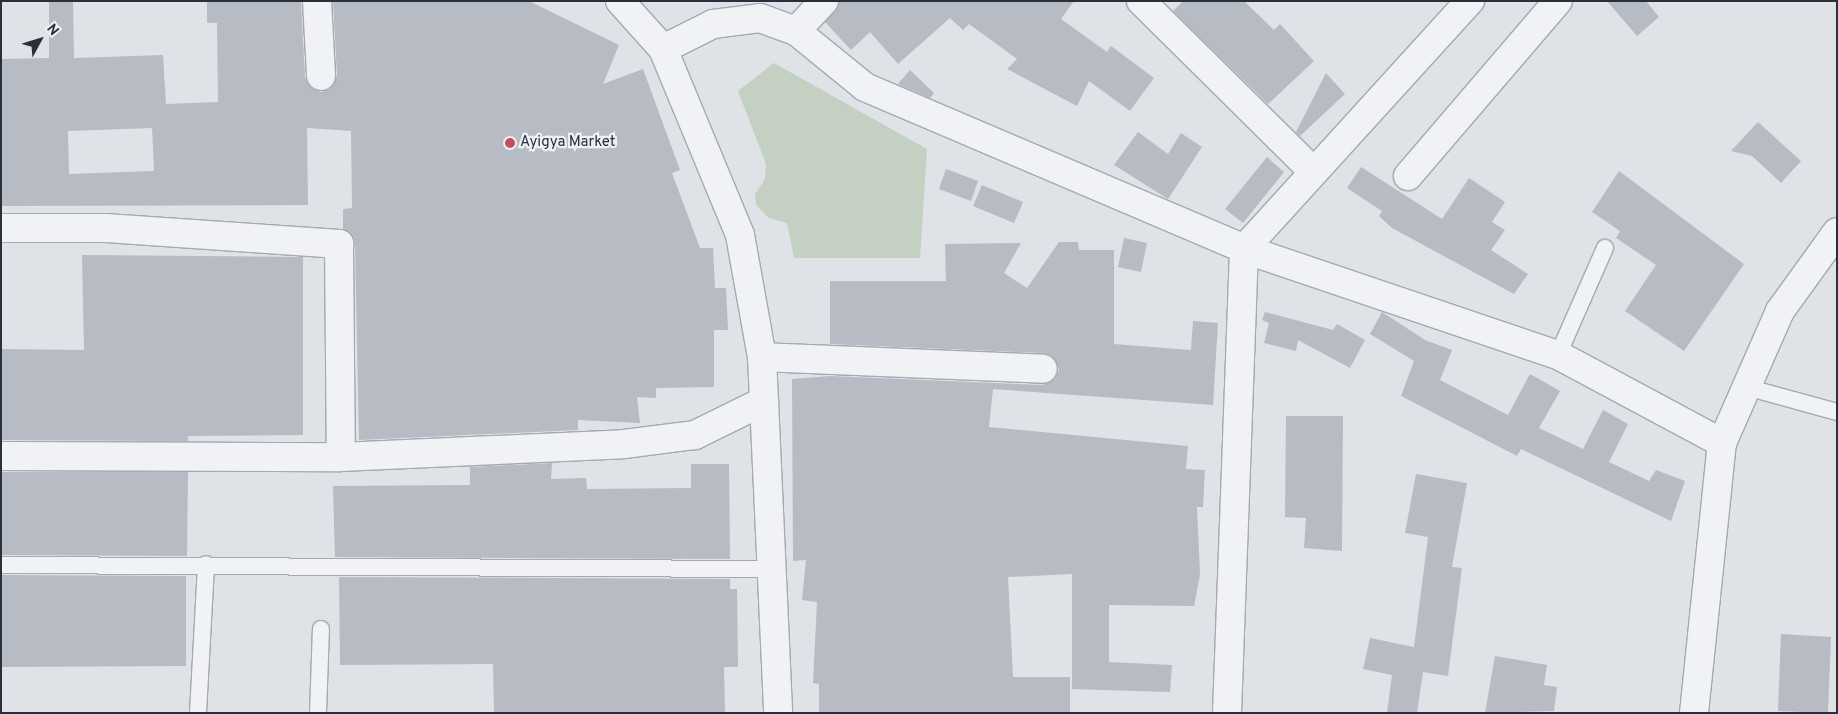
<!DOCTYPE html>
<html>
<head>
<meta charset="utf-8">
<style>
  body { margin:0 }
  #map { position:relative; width:1838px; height:714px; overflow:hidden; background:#dfe2e7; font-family:Overpass,sans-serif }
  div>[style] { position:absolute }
  .green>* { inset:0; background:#c4d0c1 }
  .building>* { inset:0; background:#b7bbc3 }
  .roads { filter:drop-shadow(1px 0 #a5a9b0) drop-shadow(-1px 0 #a5a9b0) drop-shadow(0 1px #a5a9b0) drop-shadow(0 -1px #a5a9b0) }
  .service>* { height:16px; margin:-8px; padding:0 8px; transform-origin:8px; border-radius:8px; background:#f1f2f5 }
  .minor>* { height:28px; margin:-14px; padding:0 14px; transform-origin:14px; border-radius:14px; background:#f1f2f5 }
  .dots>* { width:14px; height:14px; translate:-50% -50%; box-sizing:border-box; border:2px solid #eef0f4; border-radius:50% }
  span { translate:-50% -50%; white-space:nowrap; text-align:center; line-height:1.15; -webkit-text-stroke:4.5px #eef0f4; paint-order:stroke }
  .poi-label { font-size:15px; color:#2a2f3c }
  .left { translate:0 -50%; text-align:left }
  .frame { position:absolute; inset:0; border:2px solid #2a2f3c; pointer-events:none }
  .north { position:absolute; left:15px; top:15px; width:50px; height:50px; -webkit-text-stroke:4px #eef0f4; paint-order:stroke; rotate:51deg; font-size:14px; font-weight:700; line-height:20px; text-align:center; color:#2a2f3c }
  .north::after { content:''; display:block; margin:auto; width:18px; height:22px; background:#2a2f3c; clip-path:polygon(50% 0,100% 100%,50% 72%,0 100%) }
</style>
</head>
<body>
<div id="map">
  <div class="green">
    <div style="clip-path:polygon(774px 63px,927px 149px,920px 258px,794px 258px,787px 223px,769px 218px,756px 205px,755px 194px,765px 179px,766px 164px,738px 91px)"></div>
  </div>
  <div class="building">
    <div style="clip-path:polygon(evenodd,49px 1px,73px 1px,74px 58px,163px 55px,166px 104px,218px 102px,217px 23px,207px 23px,207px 1px,301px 1px,305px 77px,314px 90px,321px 92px,330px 89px,337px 76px,333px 1px,529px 1px,619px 45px,603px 84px,643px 69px,680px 170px,672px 173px,700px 248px,713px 248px,715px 288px,726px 288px,728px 330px,714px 330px,714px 387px,656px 388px,656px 398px,637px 397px,640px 423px,578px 420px,578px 430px,359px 440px,355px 244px,353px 236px,343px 229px,343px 209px,352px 208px,351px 131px,307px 128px,308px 205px,1px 206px,1px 59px,49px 58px,49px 1px,152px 128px,154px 171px,69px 174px,68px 131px,152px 128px)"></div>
    <div style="clip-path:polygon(839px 1px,1074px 1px,1061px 19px,1107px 52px,1111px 46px,1154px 78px,1130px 111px,1089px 81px,1077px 106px,1007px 69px,1017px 59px,969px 24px,963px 30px,950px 18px,898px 64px,870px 32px,851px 50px,825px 22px)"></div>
    <div style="clip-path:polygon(1183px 1px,1244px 1px,1274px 30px,1280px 24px,1314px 61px,1268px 104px,1173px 11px)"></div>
    <div style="clip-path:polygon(1607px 1px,1646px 1px,1659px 17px,1637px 36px)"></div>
    <div style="clip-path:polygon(910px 70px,934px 93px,930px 98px,898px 84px)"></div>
    <div style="clip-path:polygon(1326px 73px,1345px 94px,1300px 136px,1296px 132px)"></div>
    <div style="clip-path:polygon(1758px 122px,1801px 161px,1781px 183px,1752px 156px,1731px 151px)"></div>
    <div style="clip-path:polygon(1138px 132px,1168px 154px,1181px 133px,1202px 147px,1168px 199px,1114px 165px)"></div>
    <div style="clip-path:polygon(1267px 157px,1284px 172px,1243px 223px,1225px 209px)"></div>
    <div style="clip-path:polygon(1361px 167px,1442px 219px,1469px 178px,1505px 202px,1492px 222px,1505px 230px,1491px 250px,1528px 274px,1514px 294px,1392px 228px,1379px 216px,1382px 211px,1347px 188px)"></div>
    <div style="clip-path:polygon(946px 169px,978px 181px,971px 201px,939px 189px)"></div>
    <div style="clip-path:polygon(1619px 171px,1744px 264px,1684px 351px,1625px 311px,1656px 265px,1616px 238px,1620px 231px,1592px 212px)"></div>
    <div style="clip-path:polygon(982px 185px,1023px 202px,1014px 223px,973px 206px)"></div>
    <div style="clip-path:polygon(1124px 238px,1147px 243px,1141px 272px,1118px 267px)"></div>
    <div style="clip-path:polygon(1059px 242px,1078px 242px,1079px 250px,1114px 250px,1114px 344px,1191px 350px,1193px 321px,1218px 323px,1213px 405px,993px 389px,989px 427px,1188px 446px,1186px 469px,1205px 470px,1203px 507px,1197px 507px,1200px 575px,1194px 606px,1109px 605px,1109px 662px,1172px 665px,1170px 692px,1072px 689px,1072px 574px,1008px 577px,1013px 677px,1070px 677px,1070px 713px,819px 713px,819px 684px,813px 683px,817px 602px,802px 600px,806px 560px,793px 561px,792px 379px,830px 376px,1042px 385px,1056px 378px,1059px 369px,1052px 356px,1044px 353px,830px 344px,830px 281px,946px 281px,945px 244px,1021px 243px,1004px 273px,1027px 288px)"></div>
    <div style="clip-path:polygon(82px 255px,303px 257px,303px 435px,188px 436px,188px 441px,1px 440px,1px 349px,84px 350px)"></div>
    <div style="clip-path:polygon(1265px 312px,1333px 330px,1337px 324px,1365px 340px,1350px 368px,1298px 340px,1296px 351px,1264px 343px,1269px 323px,1262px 320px)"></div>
    <div style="clip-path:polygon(1382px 312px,1425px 340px,1452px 350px,1440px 380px,1508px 415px,1530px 374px,1560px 391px,1539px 428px,1583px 449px,1603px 410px,1628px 424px,1609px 462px,1649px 481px,1656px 470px,1685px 481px,1671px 521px,1521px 449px,1517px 456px,1401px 396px,1414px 361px,1370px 334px)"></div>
    <div style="clip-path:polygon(1286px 416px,1343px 416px,1342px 551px,1304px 548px,1306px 518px,1285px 517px)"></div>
    <div style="clip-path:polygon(552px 463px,551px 479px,586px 478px,587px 489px,691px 488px,691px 464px,729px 464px,730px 559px,335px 557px,333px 486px,470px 485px,470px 467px)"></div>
    <div style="clip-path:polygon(1px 472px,188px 472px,187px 556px,1px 555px)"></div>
    <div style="clip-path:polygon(1416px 474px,1467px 483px,1452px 567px,1462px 568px,1448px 676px,1423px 672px,1417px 713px,1387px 713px,1392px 675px,1363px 669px,1370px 638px,1414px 647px,1428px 537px,1405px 533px)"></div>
    <div style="clip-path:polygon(1px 575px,186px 576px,186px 666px,1px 667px)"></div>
    <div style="clip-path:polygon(339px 577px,730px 579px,730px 589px,737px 589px,738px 667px,724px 667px,725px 713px,494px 713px,493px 664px,340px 665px)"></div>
    <div style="clip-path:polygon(1781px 634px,1831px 637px,1828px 713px,1778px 711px)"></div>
    <div style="clip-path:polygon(1495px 656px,1547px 665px,1544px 685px,1557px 687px,1554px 711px,1485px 713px)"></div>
  </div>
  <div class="roads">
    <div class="service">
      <div style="left:1558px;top:355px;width:117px;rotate:-66.3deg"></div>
      <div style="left:1746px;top:387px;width:94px;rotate:15.4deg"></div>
      <div style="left:1px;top:565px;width:773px;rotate:0.3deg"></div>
      <div style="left:198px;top:713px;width:149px;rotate:-86.9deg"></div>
      <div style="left:318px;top:713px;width:84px;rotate:-88deg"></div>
    </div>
    <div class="minor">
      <div style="left:317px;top:1px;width:75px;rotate:86.9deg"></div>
      <div style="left:620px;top:1px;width:64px;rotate:48.1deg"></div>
      <div style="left:663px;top:49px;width:201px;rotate:67.5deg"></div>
      <div style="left:740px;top:235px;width:124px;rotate:79.8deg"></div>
      <div style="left:762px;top:357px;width:356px;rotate:87.4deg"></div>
      <div style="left:1141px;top:1px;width:243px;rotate:44.7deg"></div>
      <div style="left:796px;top:31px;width:41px;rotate:-47deg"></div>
      <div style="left:663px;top:49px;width:56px;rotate:-26.6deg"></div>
      <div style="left:713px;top:24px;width:47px;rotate:-7.3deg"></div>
      <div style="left:760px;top:18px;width:38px;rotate:20deg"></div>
      <div style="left:796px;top:31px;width:89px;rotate:39.1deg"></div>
      <div style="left:865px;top:87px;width:412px;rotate:23.1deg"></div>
      <div style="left:1244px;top:249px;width:331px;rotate:18.7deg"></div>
      <div style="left:1558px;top:355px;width:186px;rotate:28.2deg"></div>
      <div style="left:1408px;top:176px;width:230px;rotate:-49.4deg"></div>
      <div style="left:1px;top:228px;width:105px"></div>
      <div style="left:106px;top:228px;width:234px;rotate:3.9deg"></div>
      <div style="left:339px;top:244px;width:213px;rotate:89.5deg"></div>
      <div style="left:762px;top:357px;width:281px;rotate:2.4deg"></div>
      <div style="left:1px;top:456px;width:340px;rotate:0.2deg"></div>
      <div style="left:341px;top:457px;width:283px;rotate:-2.6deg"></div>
      <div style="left:624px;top:444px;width:72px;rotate:-7.2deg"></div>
      <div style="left:695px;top:435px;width:77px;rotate:-26.2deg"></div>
      <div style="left:1227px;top:713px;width:464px;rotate:-87.9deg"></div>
      <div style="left:1244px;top:249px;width:336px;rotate:-47.7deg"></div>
      <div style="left:1694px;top:713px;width:271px;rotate:-84.1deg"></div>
      <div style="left:1722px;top:443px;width:144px;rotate:-66.3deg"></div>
      <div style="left:1780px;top:311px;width:97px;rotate:-54.2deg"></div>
    </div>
  </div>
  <div class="dots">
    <div style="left:510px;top:143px;background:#bf505c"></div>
  </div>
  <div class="poi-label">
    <span class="left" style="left:520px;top:143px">Ayigya Market</span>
  </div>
  <div class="frame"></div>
  <div class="north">N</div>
</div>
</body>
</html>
